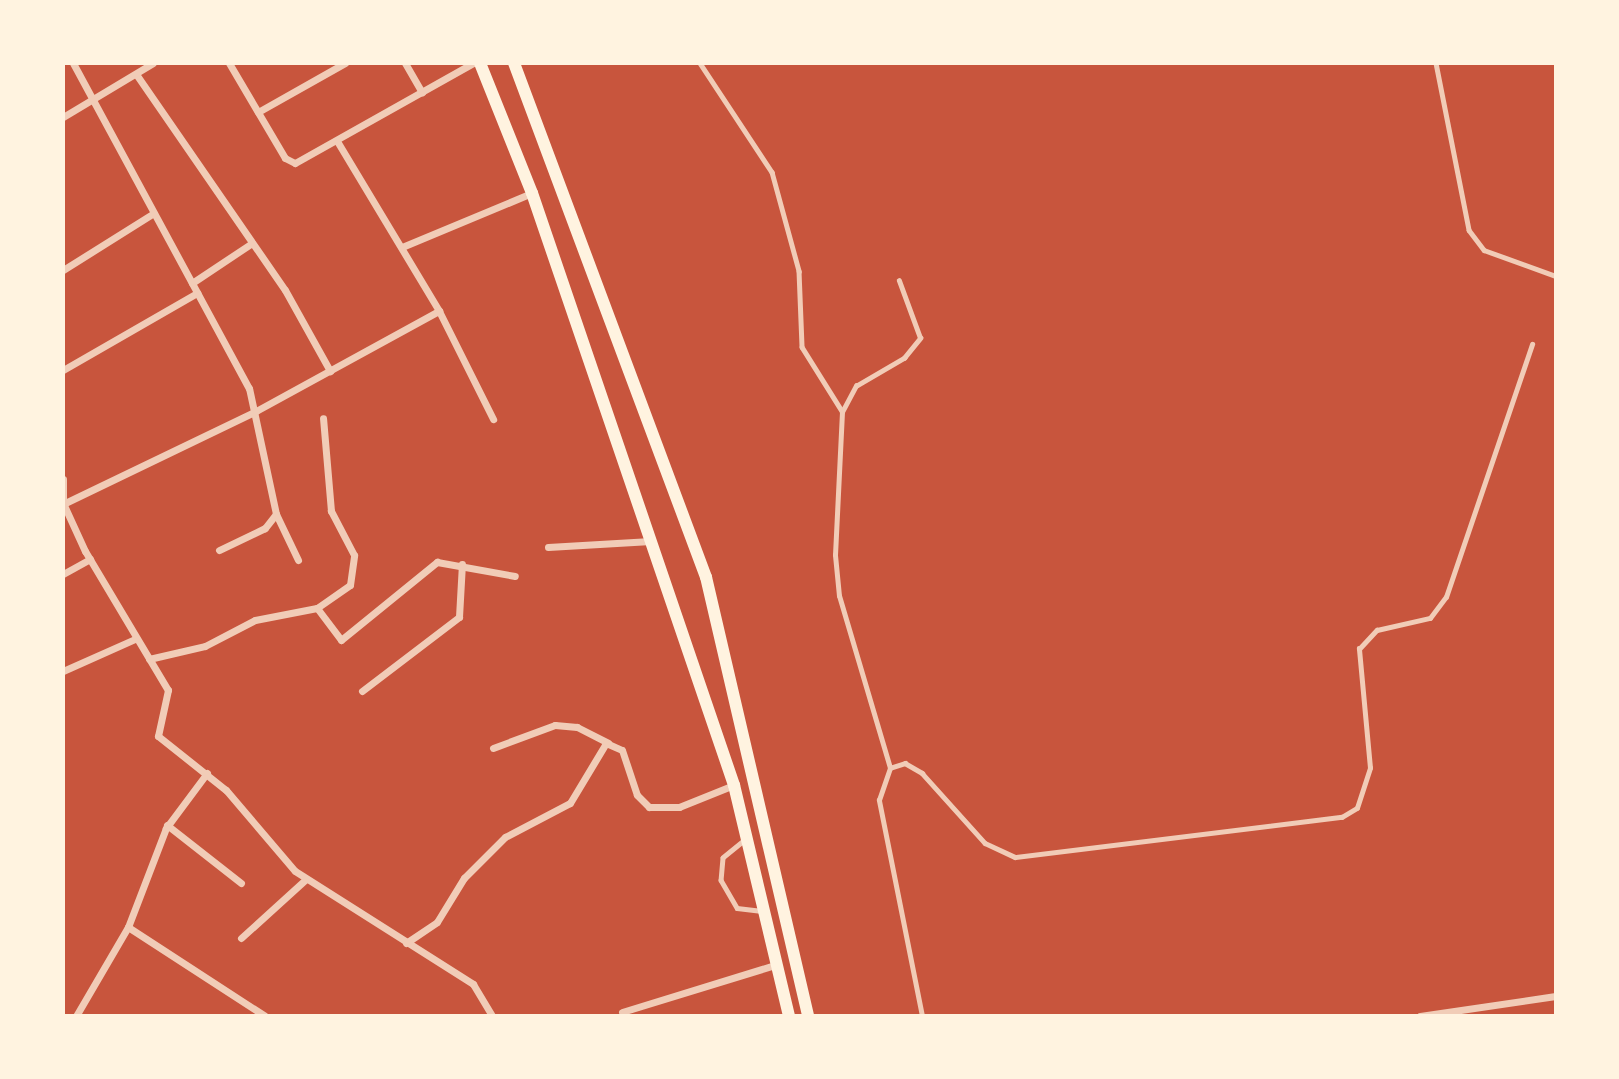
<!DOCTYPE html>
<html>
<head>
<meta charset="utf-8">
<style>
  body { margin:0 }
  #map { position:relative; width:1619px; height:1079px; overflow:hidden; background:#c8553d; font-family:Arial,sans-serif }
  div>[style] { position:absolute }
  .service>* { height:4.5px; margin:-2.25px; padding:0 2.25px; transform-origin:2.25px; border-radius:2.25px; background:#f1ccb7 }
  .minor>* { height:7px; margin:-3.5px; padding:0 3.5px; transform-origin:3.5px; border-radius:3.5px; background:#f1ccb7 }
  .primary>* { height:12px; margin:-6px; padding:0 6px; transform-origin:6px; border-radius:6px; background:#fff3e0 }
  span { translate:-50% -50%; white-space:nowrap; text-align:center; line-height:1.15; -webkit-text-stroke:6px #fff3e0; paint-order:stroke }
  .frame { position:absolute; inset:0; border:65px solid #fff3e0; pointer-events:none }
</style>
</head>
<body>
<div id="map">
  <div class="service">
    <div style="left:700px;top:63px;width:131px;rotate:56.6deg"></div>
    <div style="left:772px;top:172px;width:103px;rotate:74.7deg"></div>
    <div style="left:799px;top:271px;width:76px;rotate:87.7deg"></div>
    <div style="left:802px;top:347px;width:75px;rotate:58deg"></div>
    <div style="left:1436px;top:63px;width:170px;rotate:78.8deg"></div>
    <div style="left:1469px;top:230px;width:25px;rotate:53deg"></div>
    <div style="left:1484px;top:250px;width:77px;rotate:19.9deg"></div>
    <div style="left:890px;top:768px;width:179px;rotate:-106.5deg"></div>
    <div style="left:839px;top:596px;width:41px;rotate:-95.6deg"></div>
    <div style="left:835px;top:555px;width:143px;rotate:-87.2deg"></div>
    <div style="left:842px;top:412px;width:30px;rotate:-62deg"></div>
    <div style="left:856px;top:386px;width:56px;rotate:-30.3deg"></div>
    <div style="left:904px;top:358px;width:26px;rotate:-51deg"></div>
    <div style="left:920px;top:338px;width:61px;rotate:-110.2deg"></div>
    <div style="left:745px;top:840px;width:28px;rotate:141deg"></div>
    <div style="left:723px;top:858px;width:22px;rotate:95deg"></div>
    <div style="left:721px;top:880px;width:32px;rotate:60deg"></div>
    <div style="left:737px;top:908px;width:25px;rotate:7deg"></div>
    <div style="left:922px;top:1016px;width:220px;rotate:-101.3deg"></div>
    <div style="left:879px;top:800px;width:34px;rotate:-71deg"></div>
    <div style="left:890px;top:768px;width:16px;rotate:-18deg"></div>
    <div style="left:905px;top:763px;width:20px;rotate:30deg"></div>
    <div style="left:922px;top:773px;width:94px;rotate:48deg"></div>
    <div style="left:985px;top:843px;width:33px;rotate:25deg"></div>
    <div style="left:1015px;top:857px;width:329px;rotate:-7deg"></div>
    <div style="left:1342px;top:817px;width:17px;rotate:-31deg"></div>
    <div style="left:1357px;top:808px;width:42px;rotate:-72deg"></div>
    <div style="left:1370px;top:768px;width:120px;rotate:-95.3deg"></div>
    <div style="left:1359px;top:649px;width:26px;rotate:-47deg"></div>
    <div style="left:1377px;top:630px;width:54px;rotate:-12.8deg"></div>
    <div style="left:1430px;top:618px;width:26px;rotate:-53deg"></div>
    <div style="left:1446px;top:597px;width:267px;rotate:-71.2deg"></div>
  </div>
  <div class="minor">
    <div style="left:73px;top:63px;width:370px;rotate:61.6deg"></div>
    <div style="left:249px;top:388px;width:129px;rotate:77.9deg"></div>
    <div style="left:276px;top:514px;width:18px;rotate:128deg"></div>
    <div style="left:265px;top:528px;width:51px;rotate:154.4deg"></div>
    <div style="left:229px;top:63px;width:110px;rotate:59.5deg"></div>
    <div style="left:285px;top:158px;width:11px;rotate:27deg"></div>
    <div style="left:295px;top:163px;width:204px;rotate:-29.3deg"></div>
    <div style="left:405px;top:63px;width:34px;rotate:60deg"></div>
    <div style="left:136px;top:74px;width:262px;rotate:55.4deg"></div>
    <div style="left:285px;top:290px;width:93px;rotate:60.9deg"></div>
    <div style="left:258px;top:112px;width:100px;rotate:-29.4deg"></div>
    <div style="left:63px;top:117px;width:105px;rotate:-31deg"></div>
    <div style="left:337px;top:141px;width:198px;rotate:59deg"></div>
    <div style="left:439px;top:311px;width:121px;rotate:63.4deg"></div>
    <div style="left:402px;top:247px;width:141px;rotate:-22.6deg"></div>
    <div style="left:63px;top:270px;width:107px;rotate:-32.1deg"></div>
    <div style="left:192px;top:283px;width:72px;rotate:-33.7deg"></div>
    <div style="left:63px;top:370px;width:155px;rotate:-29.9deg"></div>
    <div style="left:63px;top:479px;width:24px;rotate:90deg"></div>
    <div style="left:63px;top:503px;width:53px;rotate:65.4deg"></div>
    <div style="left:85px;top:551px;width:162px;rotate:59.2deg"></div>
    <div style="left:168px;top:690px;width:47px;rotate:102.3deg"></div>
    <div style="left:158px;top:736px;width:87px;rotate:38.5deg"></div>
    <div style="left:226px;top:790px;width:106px;rotate:49.6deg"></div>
    <div style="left:295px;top:871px;width:211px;rotate:32.4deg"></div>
    <div style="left:473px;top:984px;width:37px;rotate:59deg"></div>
    <div style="left:63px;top:504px;width:214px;rotate:-25.7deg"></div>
    <div style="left:256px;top:411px;width:209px;rotate:-28.7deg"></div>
    <div style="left:276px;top:514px;width:51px;rotate:64.4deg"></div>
    <div style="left:548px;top:547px;width:103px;rotate:-3.3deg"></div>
    <div style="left:63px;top:574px;width:31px;rotate:-29deg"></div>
    <div style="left:317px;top:608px;width:40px;rotate:53deg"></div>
    <div style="left:341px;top:640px;width:124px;rotate:-39.1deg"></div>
    <div style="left:437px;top:562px;width:79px;rotate:10.2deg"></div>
    <div style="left:149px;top:659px;width:57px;rotate:-13.1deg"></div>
    <div style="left:205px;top:646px;width:56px;rotate:-27.5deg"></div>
    <div style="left:255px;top:620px;width:63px;rotate:-11deg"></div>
    <div style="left:317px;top:608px;width:40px;rotate:-34.9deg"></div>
    <div style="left:350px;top:585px;width:30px;rotate:-82deg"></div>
    <div style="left:354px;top:555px;width:50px;rotate:-117.6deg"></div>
    <div style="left:331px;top:511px;width:93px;rotate:-94.9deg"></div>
    <div style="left:63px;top:671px;width:79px;rotate:-24deg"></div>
    <div style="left:362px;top:691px;width:122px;rotate:-37.3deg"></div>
    <div style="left:459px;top:617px;width:53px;rotate:-86.8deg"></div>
    <div style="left:493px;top:748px;width:66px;rotate:-20.4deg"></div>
    <div style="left:555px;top:725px;width:22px;rotate:5deg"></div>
    <div style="left:577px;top:727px;width:35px;rotate:27deg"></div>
    <div style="left:207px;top:773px;width:69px;rotate:126.7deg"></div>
    <div style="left:166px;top:828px;width:106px;rotate:111deg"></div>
    <div style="left:128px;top:927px;width:163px;rotate:33deg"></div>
    <div style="left:167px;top:825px;width:94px;rotate:38.1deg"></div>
    <div style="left:241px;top:938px;width:88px;rotate:-42.2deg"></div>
    <div style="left:406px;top:943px;width:37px;rotate:-34deg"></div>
    <div style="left:437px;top:922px;width:52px;rotate:-58.5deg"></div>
    <div style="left:464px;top:878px;width:58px;rotate:-45deg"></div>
    <div style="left:505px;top:837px;width:73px;rotate:-27.6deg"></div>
    <div style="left:570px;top:803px;width:70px;rotate:-59deg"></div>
    <div style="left:606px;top:743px;width:17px;rotate:24deg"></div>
    <div style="left:622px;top:750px;width:47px;rotate:71.6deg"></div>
    <div style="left:637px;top:795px;width:17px;rotate:45deg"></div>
    <div style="left:649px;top:807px;width:30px"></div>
    <div style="left:679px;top:807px;width:59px;rotate:-21.8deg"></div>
    <div style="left:622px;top:1012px;width:163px;rotate:-17.1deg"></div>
    <div style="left:76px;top:1016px;width:103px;rotate:-59.7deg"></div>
    <div style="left:1420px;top:1016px;width:137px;rotate:-8.4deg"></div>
  </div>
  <div class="primary">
    <div style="left:480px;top:63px;width:140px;rotate:68.2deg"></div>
    <div style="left:532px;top:193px;width:626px;rotate:71.16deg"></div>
    <div style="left:734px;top:785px;width:237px;rotate:76.6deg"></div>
    <div style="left:514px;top:63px;width:549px;rotate:69.52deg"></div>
    <div style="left:706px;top:577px;width:451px;rotate:76.9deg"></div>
  </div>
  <div class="frame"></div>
</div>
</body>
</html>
